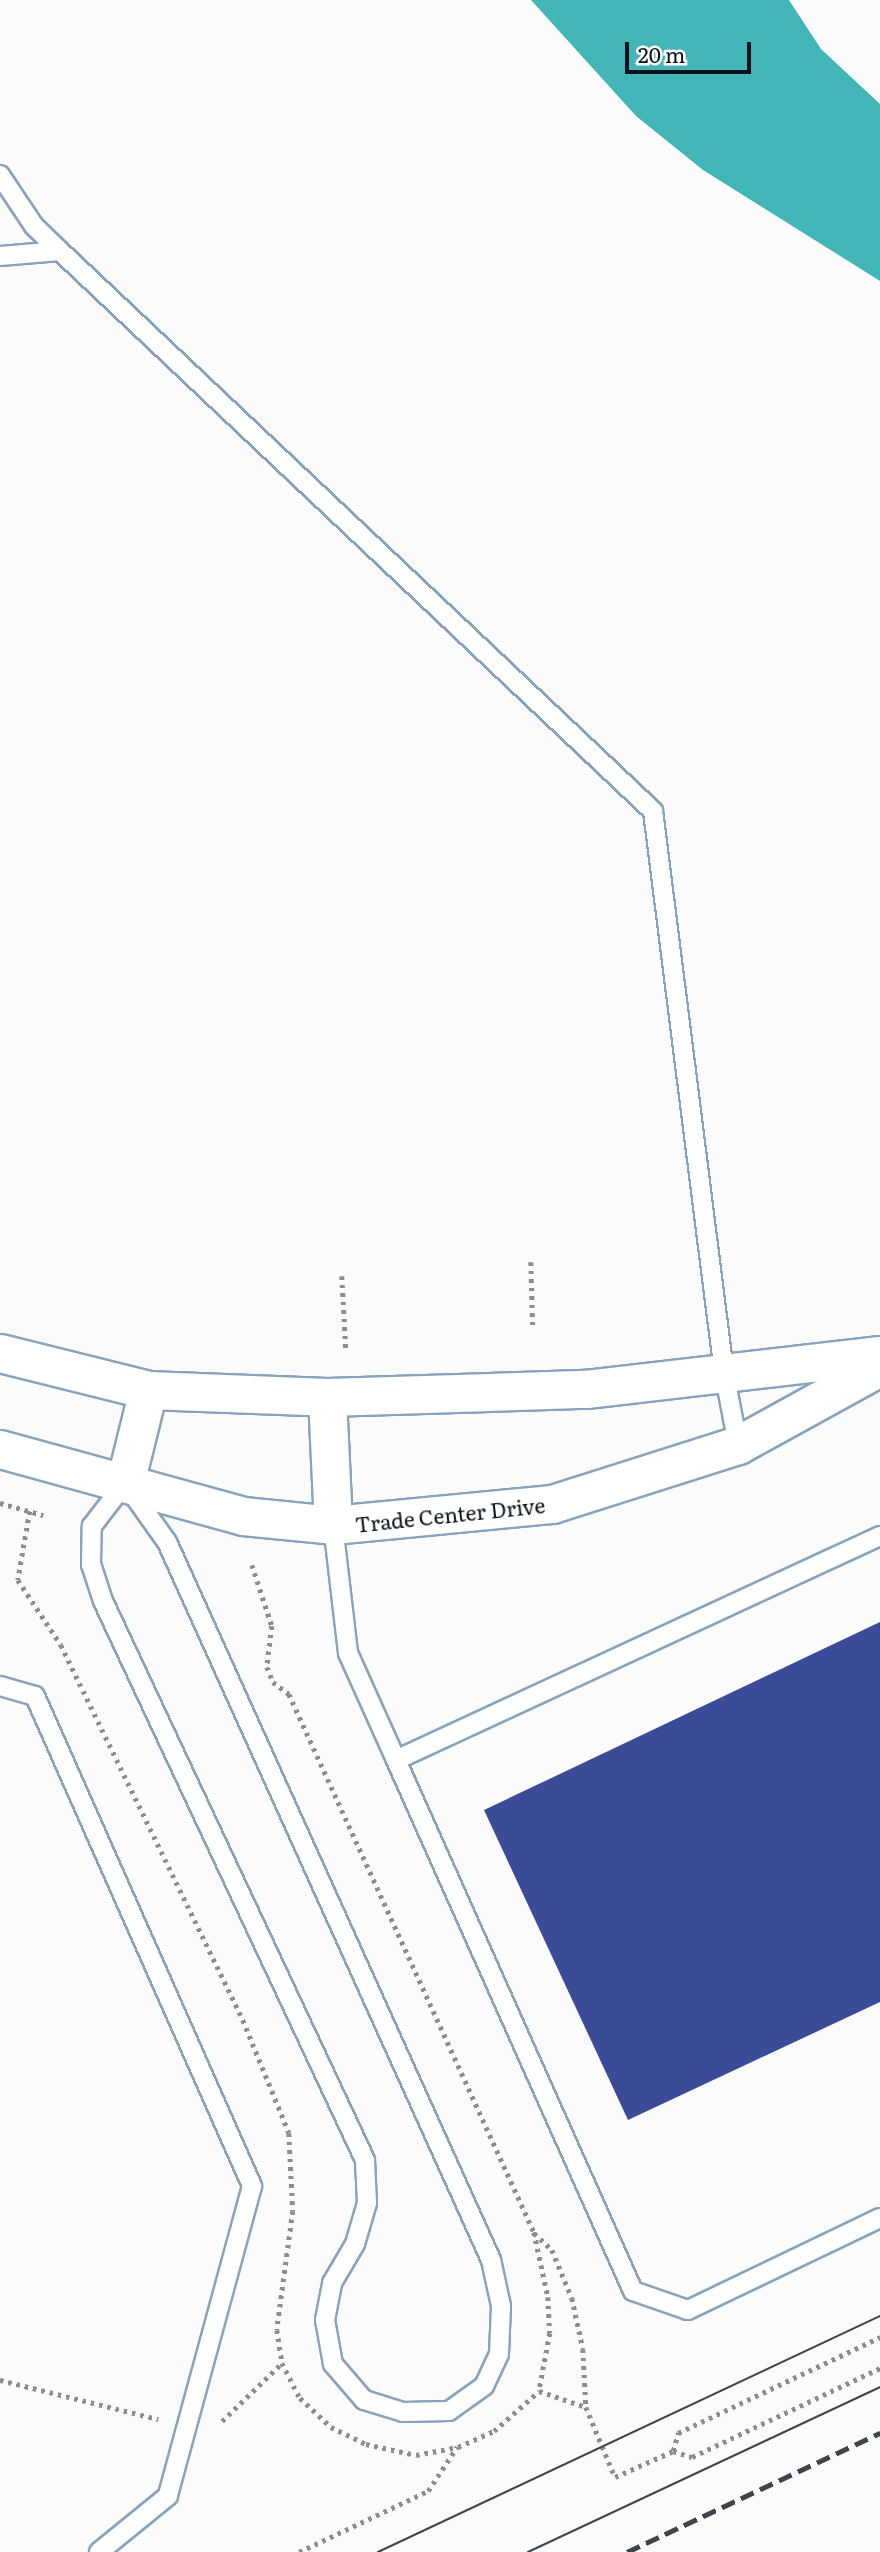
<!DOCTYPE html>
<html>
<head>
<meta charset="utf-8">
<style>
  body { margin:0 }
  #map { position:relative; width:880px; height:2552px; overflow:hidden; background:#fbfbfb; font-family:Literata,serif }
  div>[style] { position:absolute }
  .water>* { inset:0; background:#41b5b7 }
  .building>* { inset:0; background:#3b4b98 }
  .path>* { height:4.5px; margin-top:-2.25px; transform-origin:0; background:repeating-linear-gradient(90deg,#898e93 0 3.5px,transparent 0 8.5px) }
  .roads { filter:drop-shadow(2px 0 #88a3bd) drop-shadow(-2px 0 #88a3bd) drop-shadow(0 2px #88a3bd) drop-shadow(0 -2px #88a3bd) }
  .service>* { height:18px; margin:-9px; padding:0 9px; transform-origin:9px; border-radius:9px; background:#fff }
  .minor>* { height:37px; margin:-18.5px; padding:0 18.5px; transform-origin:18.5px; border-radius:18.5px; background:#fff }
  .tram>* { height:2px; margin:-1px; padding:0 1px; transform-origin:1px; border-radius:1px; background:#3d454c }
  .rail>* { height:5px; margin-top:-2.5px; transform-origin:0; background:repeating-linear-gradient(90deg,#3d454c 0 14px,transparent 0 21px) }
  span { translate:-50% -50%; white-space:nowrap; text-align:center; line-height:1.15; -webkit-text-stroke:7px #fff; paint-order:stroke }
  .street-label { font-size:21px; color:#07111b }
  .scale { position:absolute; left:625px; top:42px; width:126px; height:32px; box-sizing:border-box; border:4px solid #07111b; border-top:0; padding-left:9px; font-size:21px; line-height:24px; white-space:nowrap; color:#07111b; -webkit-text-stroke:5px #fff; paint-order:stroke }
</style>
</head>
<body>
<div id="map">
  <div class="water">
    <div style="clip-path:polygon(531px 0,789px 0,821px 49px,880px 104px,880px 281px,703px 170px,636px 116px)"></div>
  </div>
  <div class="building">
    <div style="clip-path:polygon(880px 1622px,880px 2002px,628px 2120px,484px 1810px)"></div>
  </div>
  <div class="path">
    <div style="left:531px;top:1262px;width:66px;rotate:88.3deg"></div>
    <div style="left:342px;top:1276px;width:75px;rotate:86.9deg"></div>
    <div style="left:0;top:1503px;width:45px;rotate:15.6deg"></div>
    <div style="left:30px;top:1511px;width:70px;rotate:99.9deg"></div>
    <div style="left:18px;top:1580px;width:78px;rotate:56.5deg"></div>
    <div style="left:61px;top:1645px;width:417px;rotate:64.1deg"></div>
    <div style="left:243px;top:2020px;width:122px;rotate:67.8deg"></div>
    <div style="left:289px;top:2133px;width:78px;rotate:87.1deg"></div>
    <div style="left:293px;top:2211px;width:120px;rotate:97.7deg"></div>
    <div style="left:277px;top:2330px;width:33px;rotate:81deg"></div>
    <div style="left:282px;top:2363px;width:39px;rotate:63deg"></div>
    <div style="left:300px;top:2398px;width:42px;rotate:43.1deg"></div>
    <div style="left:331px;top:2427px;width:39px;rotate:26deg"></div>
    <div style="left:366px;top:2444px;width:51px;rotate:12.4deg"></div>
    <div style="left:416px;top:2455px;width:43px;rotate:-10.8deg"></div>
    <div style="left:458px;top:2447px;width:39px;rotate:-24deg"></div>
    <div style="left:494px;top:2431px;width:60px;rotate:-41.6deg"></div>
    <div style="left:539px;top:2391px;width:50px;rotate:18.8deg"></div>
    <div style="left:586px;top:2407px;width:76px;rotate:67.5deg"></div>
    <div style="left:615px;top:2477px;width:64px;rotate:-24.1deg"></div>
    <div style="left:673px;top:2451px;width:20px;rotate:18deg"></div>
    <div style="left:692px;top:2457px;width:208px;rotate:-25.3deg"></div>
    <div style="left:252px;top:1565px;width:64px;rotate:71.8deg"></div>
    <div style="left:272px;top:1626px;width:41px;rotate:97deg"></div>
    <div style="left:267px;top:1667px;width:16px;rotate:68deg"></div>
    <div style="left:273px;top:1682px;width:20px;rotate:37deg"></div>
    <div style="left:289px;top:1694px;width:591px;rotate:65.52deg"></div>
    <div style="left:534px;top:2232px;width:66px;rotate:77.8deg"></div>
    <div style="left:548px;top:2297px;width:36px;rotate:87deg"></div>
    <div style="left:550px;top:2333px;width:59px;rotate:100.7deg"></div>
    <div style="left:534px;top:2233px;width:25px;rotate:43deg"></div>
    <div style="left:552px;top:2250px;width:52px;rotate:67.4deg"></div>
    <div style="left:572px;top:2298px;width:52px;rotate:77.8deg"></div>
    <div style="left:583px;top:2349px;width:58px;rotate:87deg"></div>
    <div style="left:0;top:2380px;width:163px;rotate:13.9deg"></div>
    <div style="left:222px;top:2421px;width:83px;rotate:-44deg"></div>
    <div style="left:673px;top:2451px;width:19px;rotate:-74deg"></div>
    <div style="left:678px;top:2433px;width:224px;rotate:-25.4deg"></div>
    <div style="left:299px;top:2552px;width:143px;rotate:-25.3deg"></div>
    <div style="left:428px;top:2491px;width:53px;rotate:-56.6deg"></div>
  </div>
  <div class="roads">
    <div class="service">
      <div style="left:0;top:175px;width:61px;rotate:56.3deg"></div>
      <div style="left:34px;top:226px;width:36px;rotate:44deg"></div>
      <div style="left:60px;top:251px;width:60px;rotate:175.2deg"></div>
      <div style="left:60px;top:251px;width:816px;rotate:43.36deg"></div>
      <div style="left:653px;top:811px;width:565px;rotate:82.79deg"></div>
      <div style="left:724px;top:1372px;width:74px;rotate:79.1deg"></div>
      <div style="left:125px;top:1483px;width:72px;rotate:54.6deg"></div>
      <div style="left:167px;top:1542px;width:788px;rotate:65.71deg"></div>
      <div style="left:491px;top:2260px;width:47px;rotate:77.7deg"></div>
      <div style="left:501px;top:2306px;width:48px;rotate:92.4deg"></div>
      <div style="left:499px;top:2354px;width:35px;rotate:115deg"></div>
      <div style="left:484px;top:2386px;width:43px;rotate:144.5deg"></div>
      <div style="left:449px;top:2411px;width:46px;rotate:178.8deg"></div>
      <div style="left:403px;top:2412px;width:41px;rotate:-162.9deg"></div>
      <div style="left:364px;top:2400px;width:48px;rotate:-130.7deg"></div>
      <div style="left:333px;top:2364px;width:45px;rotate:-100.3deg"></div>
      <div style="left:325px;top:2320px;width:38px;rotate:-79deg"></div>
      <div style="left:332px;top:2283px;width:45px;rotate:-59.5deg"></div>
      <div style="left:355px;top:2244px;width:43px;rotate:-73.7deg"></div>
      <div style="left:367px;top:2203px;width:43px;rotate:-92.7deg"></div>
      <div style="left:365px;top:2160px;width:617px;rotate:-115.11deg"></div>
      <div style="left:103px;top:1601px;width:38px;rotate:-108deg"></div>
      <div style="left:91px;top:1565px;width:39px;rotate:-89deg"></div>
      <div style="left:92px;top:1526px;width:54px;rotate:-52.5deg"></div>
      <div style="left:333px;top:1525px;width:129px;rotate:83.3deg"></div>
      <div style="left:348px;top:1653px;width:117px;rotate:65.8deg"></div>
      <div style="left:396px;top:1760px;width:533px;rotate:-24.84deg"></div>
      <div style="left:0;top:1686px;width:36px;rotate:16deg"></div>
      <div style="left:35px;top:1696px;width:536px;rotate:66.11deg"></div>
      <div style="left:252px;top:2186px;width:321px;rotate:105.2deg"></div>
      <div style="left:168px;top:2496px;width:89px;rotate:140.9deg"></div>
      <div style="left:396px;top:1760px;width:581px;rotate:65.95deg"></div>
      <div style="left:633px;top:2291px;width:58px;rotate:19.1deg"></div>
      <div style="left:688px;top:2310px;width:213px;rotate:-25.6deg"></div>
    </div>
    <div class="minor">
      <div style="left:0;top:1353px;width:153px;rotate:14deg"></div>
      <div style="left:148px;top:1390px;width:179px;rotate:2.2deg"></div>
      <div style="left:327px;top:1397px;width:259px;rotate:-1.8deg"></div>
      <div style="left:586px;top:1389px;width:296px;rotate:-6.6deg"></div>
      <div style="left:327px;top:1397px;width:128px;rotate:87.3deg"></div>
      <div style="left:0;top:1449px;width:252px;rotate:15.4deg"></div>
      <div style="left:243px;top:1516px;width:90px;rotate:5.7deg"></div>
      <div style="left:333px;top:1525px;width:220px;rotate:-5.5deg"></div>
      <div style="left:552px;top:1504px;width:195px;rotate:-17.6deg"></div>
      <div style="left:738px;top:1445px;width:162px;rotate:-28.8deg"></div>
      <div style="left:125px;top:1483px;width:96px;rotate:-76.1deg"></div>
    </div>
  </div>
  <div class="tram">
    <div style="left:378px;top:2552px;width:555px;rotate:-25.18deg"></div>
    <div style="left:528px;top:2552px;width:389px;rotate:-25.1deg"></div>
  </div>
  <div class="rail">
    <div style="left:627px;top:2552px;width:280px;rotate:-25.2deg"></div>
  </div>
  <div class="street-label">
    <span style="left:450px;top:1514px;rotate:-6deg">Trade Center Drive</span>
  </div>
  <div class="scale">20 m</div>
</div>
</body>
</html>
